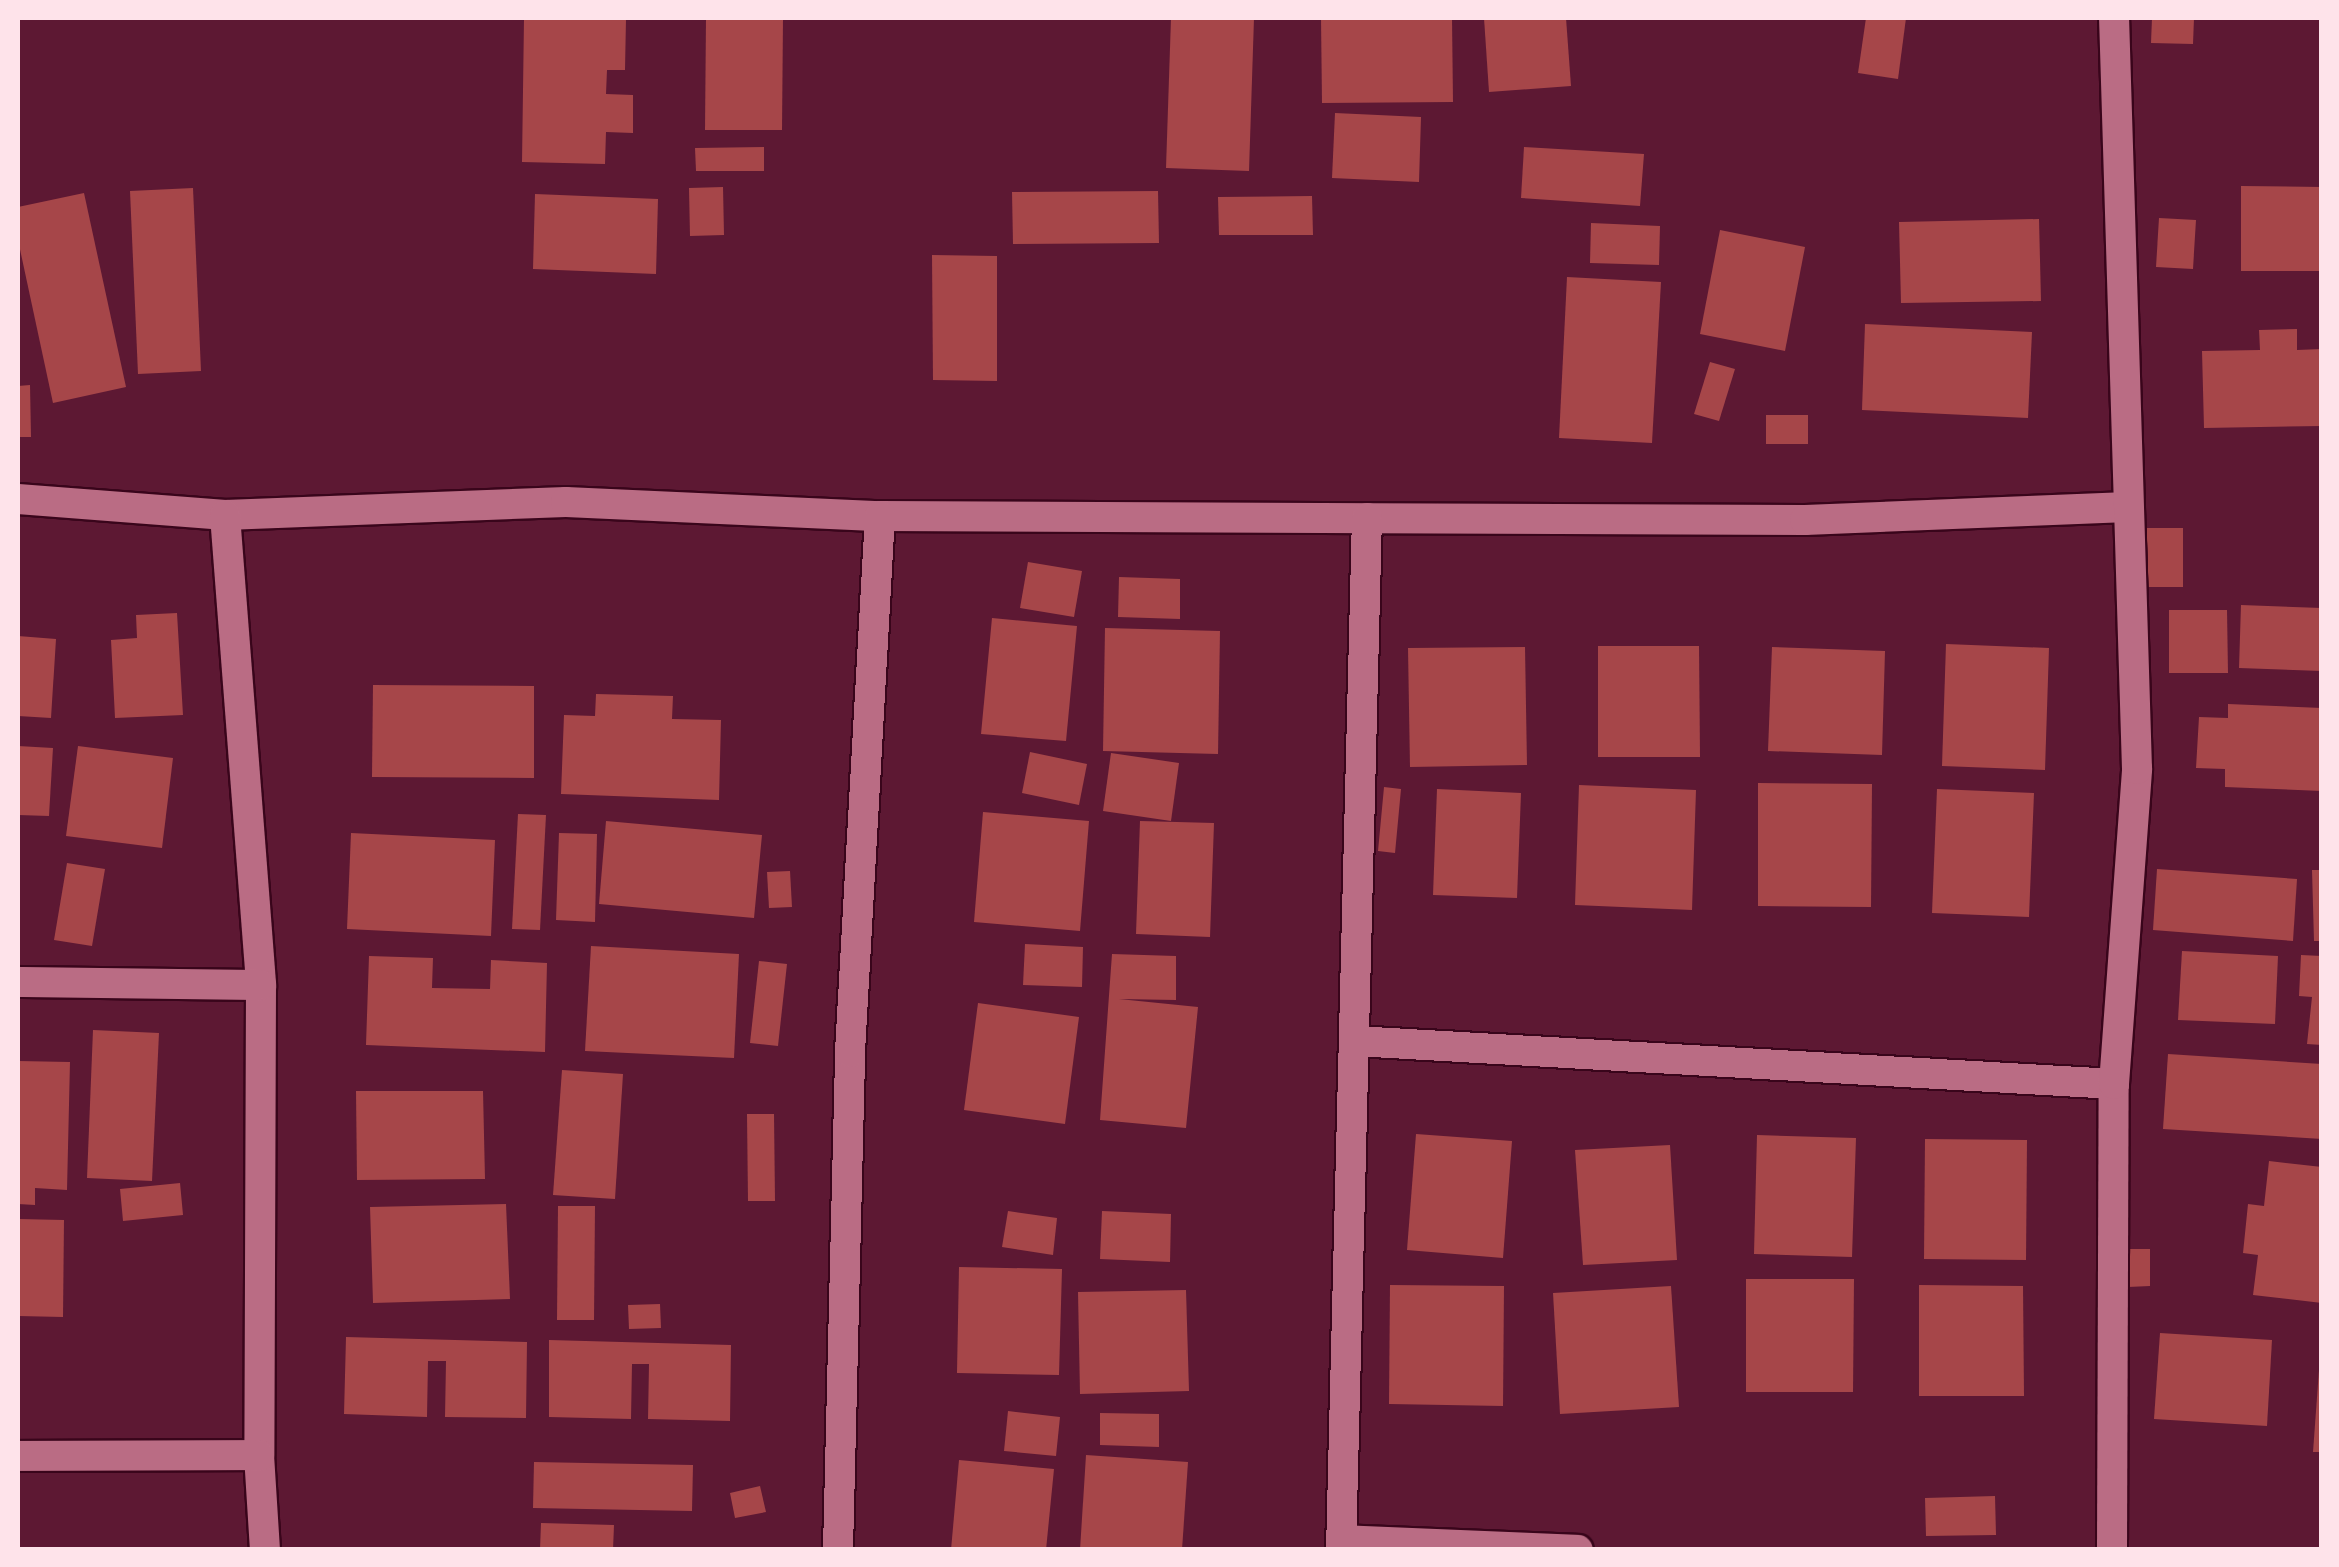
<!DOCTYPE html>
<html>
<head>
<meta charset="utf-8">
<style>
  body { margin:0 }
  #map { position:relative; width:2339px; height:1567px; overflow:hidden; background:#5d1833; font-family:"Public Sans",sans-serif }
  div>[style] { position:absolute }
  .building>* { inset:0; background:#a64649 }
  .roads { filter:drop-shadow(2px 0 #39051b) drop-shadow(-2px 0 #39051b) drop-shadow(0 2px #39051b) drop-shadow(0 -2px #39051b) }
  .street>* { height:30px; margin:-15px; padding:0 15px; transform-origin:15px; border-radius:15px; background:#ba6c84 }
  span { translate:-50% -50%; white-space:nowrap; text-align:center; line-height:1.15; -webkit-text-stroke:9px #510b29; paint-order:stroke }
  .frame { position:absolute; inset:0; border:20px solid #fee3ea; pointer-events:none }
</style>
</head>
<body>
<div id="map">
  <div class="building">
    <div style="clip-path:polygon(524px 18px,626px 19px,625px 70px,607px 70px,606px 94px,633px 95px,633px 133px,606px 132px,605px 164px,522px 162px)"></div>
    <div style="clip-path:polygon(706px 18px,783px 18px,782px 130px,705px 130px)"></div>
    <div style="clip-path:polygon(1171px 18px,1254px 18px,1249px 171px,1166px 168px)"></div>
    <div style="clip-path:polygon(1321px 18px,1452px 18px,1453px 102px,1322px 103px)"></div>
    <div style="clip-path:polygon(1484px 18px,1566px 18px,1571px 86px,1489px 92px)"></div>
    <div style="clip-path:polygon(1866px 18px,1906px 18px,1898px 79px,1858px 73px)"></div>
    <div style="clip-path:polygon(2152px 18px,2194px 18px,2193px 44px,2151px 43px)"></div>
    <div style="clip-path:polygon(1335px 113px,1421px 117px,1419px 182px,1332px 178px)"></div>
    <div style="clip-path:polygon(764px 147px,764px 171px,696px 171px,695px 148px)"></div>
    <div style="clip-path:polygon(1524px 147px,1644px 154px,1640px 206px,1521px 198px)"></div>
    <div style="clip-path:polygon(2241px 186px,2322px 187px,2322px 271px,2241px 271px)"></div>
    <div style="clip-path:polygon(723px 187px,724px 235px,690px 236px,689px 188px)"></div>
    <div style="clip-path:polygon(193px 188px,201px 371px,138px 374px,130px 191px)"></div>
    <div style="clip-path:polygon(1158px 191px,1159px 243px,1013px 244px,1012px 192px)"></div>
    <div style="clip-path:polygon(84px 193px,126px 387px,53px 403px,18px 240px,18px 207px)"></div>
    <div style="clip-path:polygon(535px 194px,658px 199px,656px 274px,533px 269px)"></div>
    <div style="clip-path:polygon(1312px 196px,1313px 235px,1219px 235px,1218px 197px)"></div>
    <div style="clip-path:polygon(2159px 218px,2196px 220px,2193px 269px,2156px 267px)"></div>
    <div style="clip-path:polygon(2039px 219px,2041px 301px,1901px 303px,1899px 222px)"></div>
    <div style="clip-path:polygon(1591px 223px,1660px 226px,1659px 265px,1590px 263px)"></div>
    <div style="clip-path:polygon(1720px 230px,1805px 247px,1785px 351px,1700px 334px)"></div>
    <div style="clip-path:polygon(932px 255px,997px 256px,997px 381px,933px 380px)"></div>
    <div style="clip-path:polygon(1567px 277px,1661px 282px,1652px 443px,1559px 438px)"></div>
    <div style="clip-path:polygon(1865px 324px,2032px 332px,2028px 418px,1862px 410px)"></div>
    <div style="clip-path:polygon(2297px 329px,2297px 350px,2322px 349px,2322px 426px,2204px 428px,2202px 351px,2260px 350px,2259px 330px)"></div>
    <div style="clip-path:polygon(1710px 362px,1735px 369px,1719px 421px,1694px 414px)"></div>
    <div style="clip-path:polygon(30px 385px,31px 437px,18px 437px,18px 386px)"></div>
    <div style="clip-path:polygon(1766px 415px,1808px 415px,1808px 444px,1766px 444px)"></div>
    <div style="clip-path:polygon(2146px 528px,2183px 528px,2183px 587px,2146px 587px)"></div>
    <div style="clip-path:polygon(1028px 562px,1082px 571px,1074px 617px,1020px 608px)"></div>
    <div style="clip-path:polygon(1119px 577px,1180px 579px,1180px 619px,1118px 617px)"></div>
    <div style="clip-path:polygon(2241px 605px,2322px 608px,2322px 671px,2239px 668px)"></div>
    <div style="clip-path:polygon(2169px 610px,2227px 610px,2228px 673px,2169px 673px)"></div>
    <div style="clip-path:polygon(177px 613px,183px 715px,115px 718px,111px 640px,137px 638px,136px 615px)"></div>
    <div style="clip-path:polygon(992px 618px,1077px 626px,1066px 741px,981px 734px)"></div>
    <div style="clip-path:polygon(1105px 628px,1220px 631px,1218px 754px,1103px 751px)"></div>
    <div style="clip-path:polygon(18px 636px,56px 639px,51px 718px,18px 716px)"></div>
    <div style="clip-path:polygon(1946px 644px,2049px 648px,2045px 770px,1942px 766px)"></div>
    <div style="clip-path:polygon(1598px 646px,1699px 646px,1700px 757px,1598px 757px)"></div>
    <div style="clip-path:polygon(1525px 647px,1527px 765px,1410px 767px,1408px 648px)"></div>
    <div style="clip-path:polygon(1772px 647px,1885px 651px,1882px 755px,1768px 751px)"></div>
    <div style="clip-path:polygon(373px 685px,534px 686px,534px 778px,372px 777px)"></div>
    <div style="clip-path:polygon(596px 694px,673px 696px,672px 719px,721px 720px,719px 800px,561px 794px,564px 715px,595px 716px)"></div>
    <div style="clip-path:polygon(2228px 704px,2322px 708px,2322px 791px,2225px 787px,2225px 769px,2196px 768px,2199px 717px,2228px 718px)"></div>
    <div style="clip-path:polygon(18px 746px,53px 748px,49px 816px,18px 815px)"></div>
    <div style="clip-path:polygon(78px 746px,173px 758px,162px 848px,66px 836px)"></div>
    <div style="clip-path:polygon(1030px 752px,1087px 764px,1079px 805px,1022px 793px)"></div>
    <div style="clip-path:polygon(1111px 753px,1179px 763px,1171px 821px,1103px 811px)"></div>
    <div style="clip-path:polygon(1758px 783px,1872px 784px,1871px 907px,1758px 906px)"></div>
    <div style="clip-path:polygon(1579px 785px,1696px 790px,1692px 910px,1575px 905px)"></div>
    <div style="clip-path:polygon(1384px 787px,1401px 789px,1395px 853px,1378px 851px)"></div>
    <div style="clip-path:polygon(1437px 789px,1521px 793px,1517px 898px,1433px 895px)"></div>
    <div style="clip-path:polygon(1937px 789px,2034px 793px,2029px 917px,1932px 913px)"></div>
    <div style="clip-path:polygon(983px 812px,1089px 821px,1080px 931px,974px 922px)"></div>
    <div style="clip-path:polygon(518px 814px,546px 815px,540px 930px,512px 929px)"></div>
    <div style="clip-path:polygon(606px 821px,762px 835px,754px 918px,599px 904px)"></div>
    <div style="clip-path:polygon(1140px 821px,1214px 823px,1210px 937px,1136px 934px)"></div>
    <div style="clip-path:polygon(351px 833px,495px 840px,491px 936px,347px 929px)"></div>
    <div style="clip-path:polygon(559px 833px,597px 834px,595px 922px,556px 920px)"></div>
    <div style="clip-path:polygon(67px 863px,105px 869px,92px 946px,54px 940px)"></div>
    <div style="clip-path:polygon(2157px 869px,2297px 879px,2293px 941px,2153px 930px)"></div>
    <div style="clip-path:polygon(2312px 870px,2322px 870px,2322px 941px,2314px 941px)"></div>
    <div style="clip-path:polygon(790px 871px,792px 907px,769px 908px,767px 872px)"></div>
    <div style="clip-path:polygon(1025px 944px,1083px 947px,1082px 987px,1023px 985px)"></div>
    <div style="clip-path:polygon(591px 946px,739px 954px,734px 1058px,585px 1051px)"></div>
    <div style="clip-path:polygon(2182px 951px,2278px 956px,2275px 1024px,2178px 1020px)"></div>
    <div style="clip-path:polygon(1112px 954px,1176px 956px,1176px 1000px,1119px 999px,1198px 1007px,1186px 1128px,1100px 1120px)"></div>
    <div style="clip-path:polygon(2301px 955px,2322px 956px,2322px 1045px,2307px 1044px,2312px 997px,2299px 996px)"></div>
    <div style="clip-path:polygon(369px 956px,433px 958px,432px 988px,490px 989px,491px 960px,547px 963px,545px 1052px,366px 1045px)"></div>
    <div style="clip-path:polygon(759px 961px,787px 964px,778px 1046px,750px 1043px)"></div>
    <div style="clip-path:polygon(978px 1003px,1079px 1017px,1065px 1124px,964px 1110px)"></div>
    <div style="clip-path:polygon(93px 1030px,159px 1033px,152px 1181px,87px 1178px)"></div>
    <div style="clip-path:polygon(2168px 1054px,2322px 1064px,2322px 1139px,2163px 1129px)"></div>
    <div style="clip-path:polygon(18px 1061px,70px 1062px,67px 1190px,35px 1188px,35px 1205px,18px 1204px)"></div>
    <div style="clip-path:polygon(562px 1070px,623px 1074px,615px 1199px,553px 1195px)"></div>
    <div style="clip-path:polygon(356px 1091px,483px 1091px,485px 1179px,357px 1180px)"></div>
    <div style="clip-path:polygon(747px 1114px,774px 1114px,775px 1201px,748px 1201px)"></div>
    <div style="clip-path:polygon(1416px 1134px,1512px 1141px,1503px 1258px,1407px 1250px)"></div>
    <div style="clip-path:polygon(1757px 1135px,1856px 1138px,1852px 1257px,1754px 1254px)"></div>
    <div style="clip-path:polygon(1925px 1139px,2027px 1140px,2026px 1260px,1924px 1259px)"></div>
    <div style="clip-path:polygon(1670px 1145px,1677px 1260px,1583px 1265px,1575px 1150px)"></div>
    <div style="clip-path:polygon(2269px 1161px,2322px 1167px,2322px 1303px,2253px 1295px,2258px 1255px,2243px 1253px,2248px 1204px,2264px 1206px)"></div>
    <div style="clip-path:polygon(180px 1183px,183px 1215px,123px 1221px,120px 1189px)"></div>
    <div style="clip-path:polygon(506px 1204px,510px 1299px,373px 1303px,370px 1207px)"></div>
    <div style="clip-path:polygon(558px 1206px,595px 1206px,594px 1320px,557px 1320px)"></div>
    <div style="clip-path:polygon(1008px 1211px,1057px 1218px,1053px 1255px,1002px 1247px)"></div>
    <div style="clip-path:polygon(1102px 1211px,1171px 1214px,1170px 1262px,1100px 1259px)"></div>
    <div style="clip-path:polygon(18px 1219px,64px 1220px,63px 1317px,18px 1316px)"></div>
    <div style="clip-path:polygon(2127px 1249px,2150px 1249px,2150px 1286px,2128px 1287px)"></div>
    <div style="clip-path:polygon(959px 1267px,1062px 1269px,1059px 1375px,957px 1373px)"></div>
    <div style="clip-path:polygon(1746px 1279px,1854px 1279px,1853px 1392px,1746px 1392px)"></div>
    <div style="clip-path:polygon(1390px 1285px,1504px 1286px,1503px 1406px,1389px 1404px)"></div>
    <div style="clip-path:polygon(1919px 1285px,2023px 1286px,2024px 1396px,1919px 1396px)"></div>
    <div style="clip-path:polygon(1671px 1286px,1679px 1407px,1560px 1414px,1553px 1293px)"></div>
    <div style="clip-path:polygon(1186px 1290px,1189px 1391px,1080px 1394px,1078px 1292px)"></div>
    <div style="clip-path:polygon(660px 1304px,661px 1328px,629px 1329px,628px 1305px)"></div>
    <div style="clip-path:polygon(2160px 1333px,2272px 1340px,2267px 1426px,2154px 1419px)"></div>
    <div style="clip-path:polygon(346px 1337px,527px 1342px,526px 1418px,445px 1417px,446px 1361px,428px 1361px,427px 1417px,344px 1414px)"></div>
    <div style="clip-path:polygon(549px 1340px,731px 1345px,730px 1421px,648px 1419px,649px 1364px,632px 1364px,631px 1419px,549px 1417px)"></div>
    <div style="clip-path:polygon(2319px 1370px,2322px 1370px,2322px 1452px,2313px 1452px)"></div>
    <div style="clip-path:polygon(1008px 1411px,1060px 1417px,1056px 1456px,1004px 1451px)"></div>
    <div style="clip-path:polygon(1100px 1413px,1159px 1414px,1159px 1447px,1100px 1445px)"></div>
    <div style="clip-path:polygon(1086px 1455px,1188px 1462px,1182px 1550px,1080px 1550px)"></div>
    <div style="clip-path:polygon(959px 1460px,1054px 1469px,1046px 1550px,951px 1550px)"></div>
    <div style="clip-path:polygon(534px 1462px,693px 1465px,692px 1511px,533px 1508px)"></div>
    <div style="clip-path:polygon(760px 1486px,766px 1512px,735px 1518px,730px 1493px)"></div>
    <div style="clip-path:polygon(1995px 1496px,1996px 1535px,1926px 1536px,1925px 1498px)"></div>
    <div style="clip-path:polygon(541px 1523px,614px 1525px,613px 1550px,540px 1550px)"></div>
  </div>
  <div class="roads">
    <div class="street">
      <div style="left:18px;top:499px;width:208px;rotate:4.4deg"></div>
      <div style="left:225px;top:515px;width:341px;rotate:-2.2deg"></div>
      <div style="left:566px;top:502px;width:314px;rotate:2.6deg"></div>
      <div style="left:880px;top:516px;width:925px;rotate:0.25deg"></div>
      <div style="left:1805px;top:520px;width:323px;rotate:-2.3deg"></div>
      <div style="left:225px;top:515px;width:471px;rotate:85.6deg"></div>
      <div style="left:261px;top:985px;width:470px;rotate:90.2deg"></div>
      <div style="left:259px;top:1455px;width:95px;rotate:86.4deg"></div>
      <div style="left:18px;top:982px;width:243px;rotate:0.7deg"></div>
      <div style="left:1355px;top:1041px;width:760px;rotate:3.24deg"></div>
      <div style="left:18px;top:1456px;width:241px;rotate:-0.2deg"></div>
      <div style="left:1342px;top:1540px;width:236px;rotate:2.4deg"></div>
      <div style="left:838px;top:1550px;width:498px;rotate:-88.6deg"></div>
      <div style="left:850px;top:1052px;width:537px;rotate:-86.8deg"></div>
      <div style="left:1341px;top:1550px;width:1032px;rotate:-88.56deg"></div>
      <div style="left:2112px;top:1550px;width:466px;rotate:-89.8deg"></div>
      <div style="left:2114px;top:1084px;width:316px;rotate:-85.8deg"></div>
      <div style="left:2137px;top:769px;width:751px;rotate:-91.75deg"></div>
    </div>
  </div>
  <div class="frame"></div>
</div>
</body>
</html>
